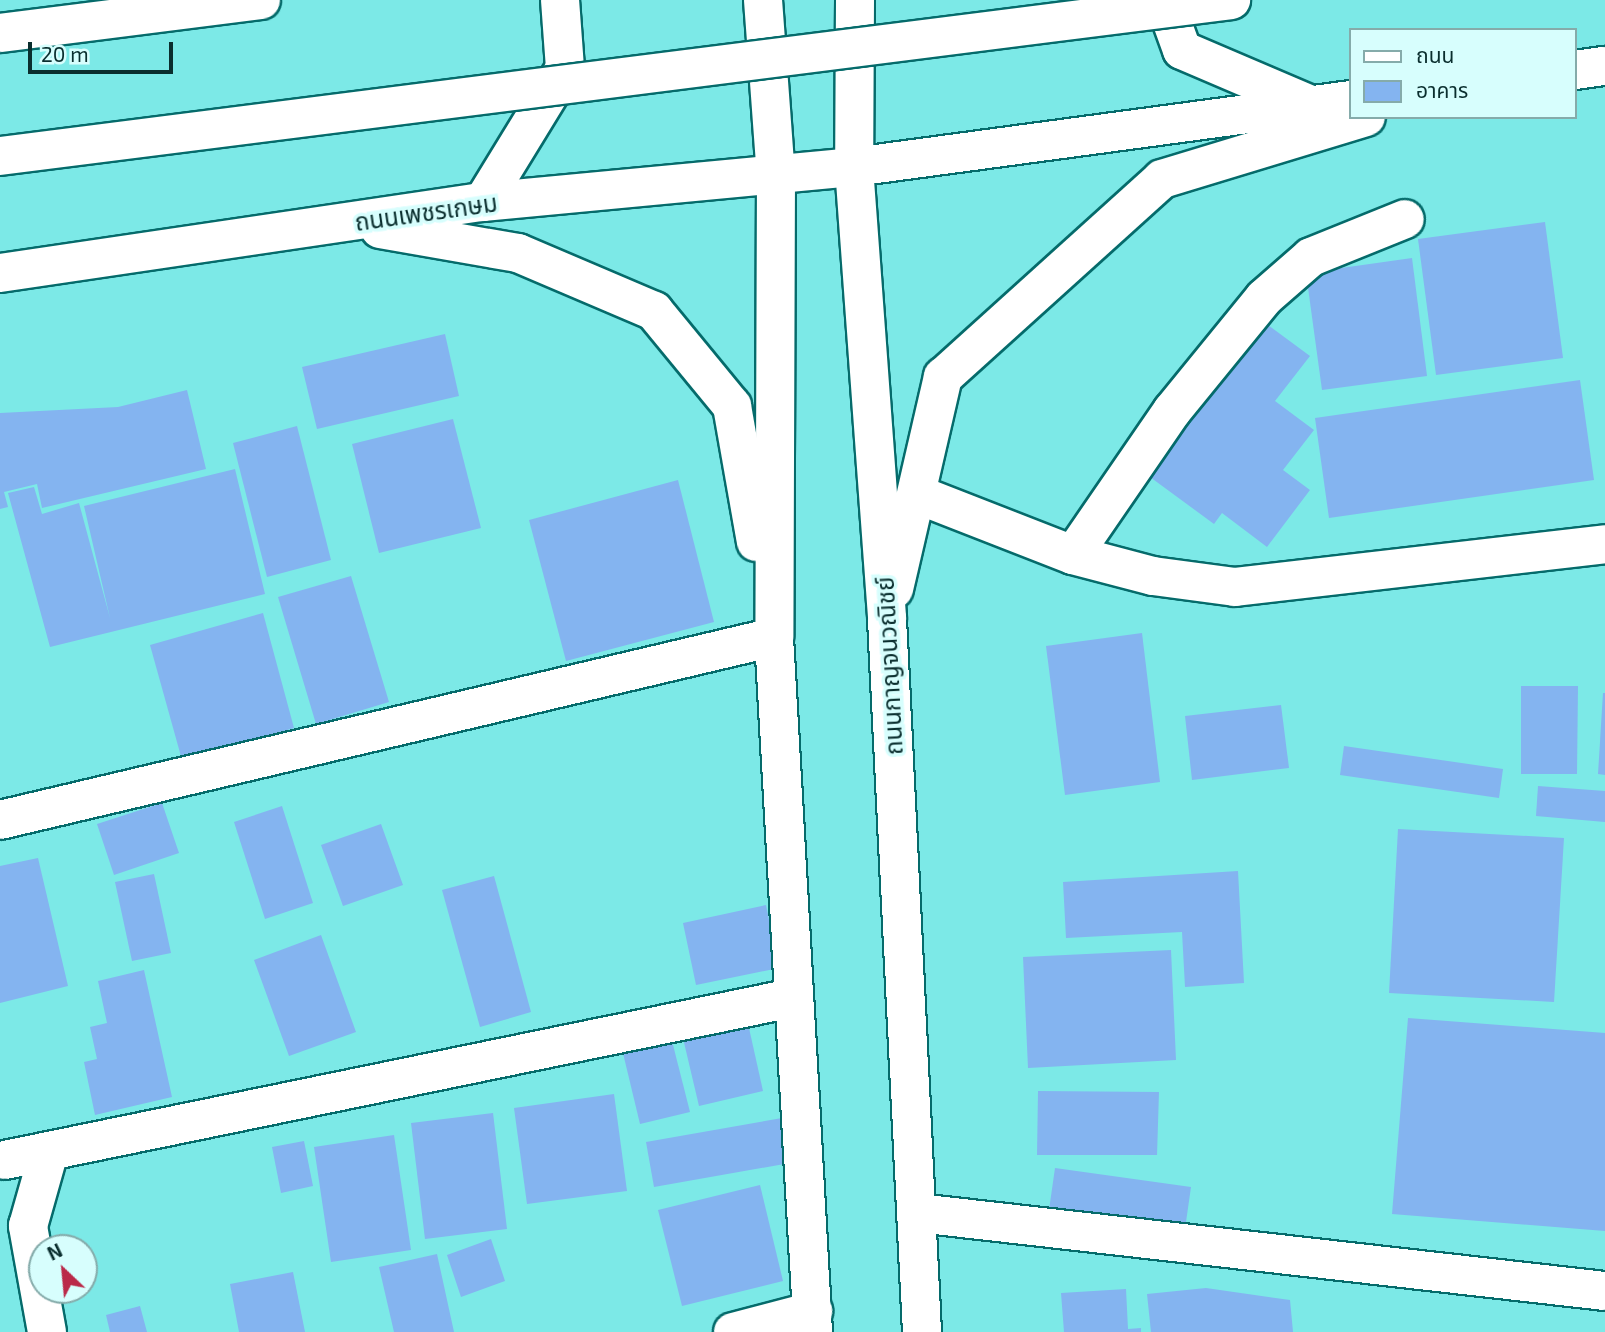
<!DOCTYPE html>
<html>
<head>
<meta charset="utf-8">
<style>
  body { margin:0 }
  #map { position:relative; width:1605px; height:1332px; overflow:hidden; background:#7ce9e7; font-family:"Exo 2","Noto Sans Thai",sans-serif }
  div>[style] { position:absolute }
  .building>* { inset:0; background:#84b4f0 }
  .roads { filter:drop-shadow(2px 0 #056b6b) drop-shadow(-2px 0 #056b6b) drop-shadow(0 2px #056b6b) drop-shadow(0 -2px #056b6b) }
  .minor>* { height:38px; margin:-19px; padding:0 19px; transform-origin:19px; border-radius:19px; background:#fff }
  .highway>* { height:38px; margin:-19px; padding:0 19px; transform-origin:19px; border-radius:19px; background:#fff }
  .bridges { filter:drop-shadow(2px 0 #056b6b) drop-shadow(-2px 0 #056b6b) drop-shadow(0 2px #056b6b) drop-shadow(0 -2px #056b6b) }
  .highway-bridge>* { height:38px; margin:-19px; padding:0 19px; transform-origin:19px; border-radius:19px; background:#fff }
  span { translate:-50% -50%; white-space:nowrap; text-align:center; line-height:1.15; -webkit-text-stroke:7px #d7fefd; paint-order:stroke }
  .street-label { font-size:24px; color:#0a2e2e }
  .legend { position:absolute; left:1349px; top:28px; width:228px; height:91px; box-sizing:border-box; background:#d7fefd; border:2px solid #85abaa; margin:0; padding:9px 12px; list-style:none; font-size:21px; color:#0a2e2e }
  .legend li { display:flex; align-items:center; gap:14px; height:35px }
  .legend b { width:35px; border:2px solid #85abaa }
  .north { position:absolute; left:28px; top:1234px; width:70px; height:70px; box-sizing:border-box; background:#d7fefd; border:2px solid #85abaa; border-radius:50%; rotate:334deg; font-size:19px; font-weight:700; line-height:28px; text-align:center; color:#0a2e2e }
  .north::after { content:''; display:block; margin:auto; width:24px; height:32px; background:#ba2949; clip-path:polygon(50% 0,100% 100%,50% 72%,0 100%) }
  .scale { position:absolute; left:28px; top:42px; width:145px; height:32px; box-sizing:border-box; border:4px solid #0a2e2e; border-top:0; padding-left:9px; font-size:21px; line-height:24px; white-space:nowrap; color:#0a2e2e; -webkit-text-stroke:5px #d7fefd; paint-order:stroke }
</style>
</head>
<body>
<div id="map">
  <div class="building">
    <div style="clip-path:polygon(1545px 222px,1563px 358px,1436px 375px,1418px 239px)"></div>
    <div style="clip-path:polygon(1412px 258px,1427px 376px,1322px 390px,1306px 273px)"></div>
    <div style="clip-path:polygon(1264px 322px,1310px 356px,1275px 401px,1314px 430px,1283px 470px,1310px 490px,1267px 547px,1222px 513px,1214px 524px,1150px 477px)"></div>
    <div style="clip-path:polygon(445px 334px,459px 396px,317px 429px,302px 367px)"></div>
    <div style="clip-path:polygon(1580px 380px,1594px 480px,1329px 518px,1315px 418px)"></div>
    <div style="clip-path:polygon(187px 390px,206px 469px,42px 508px,37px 484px,4px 492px,8px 507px,0 509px,0 413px,118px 407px)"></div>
    <div style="clip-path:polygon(453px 419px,481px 528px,379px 553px,352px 444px)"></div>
    <div style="clip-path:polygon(297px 426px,331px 560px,267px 577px,233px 443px)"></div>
    <div style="clip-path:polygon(235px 469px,265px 594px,50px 647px,8px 493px,34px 487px,42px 514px,79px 503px,110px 618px,84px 506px)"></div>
    <div style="clip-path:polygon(678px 480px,714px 622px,566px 661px,529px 520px)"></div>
    <div style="clip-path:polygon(351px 576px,389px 702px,316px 724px,278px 597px)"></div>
    <div style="clip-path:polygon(263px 613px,294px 728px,182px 760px,150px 645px)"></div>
    <div style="clip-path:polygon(1142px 633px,1160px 782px,1065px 795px,1046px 646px)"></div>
    <div style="clip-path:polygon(1521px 686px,1578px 686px,1577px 774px,1521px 774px)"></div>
    <div style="clip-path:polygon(1603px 693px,1605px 693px,1605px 775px,1598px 774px)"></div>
    <div style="clip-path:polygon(1281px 705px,1289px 768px,1192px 780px,1185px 716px)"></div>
    <div style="clip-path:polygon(1344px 746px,1503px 769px,1499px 798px,1340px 775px)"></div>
    <div style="clip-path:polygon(1538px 786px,1605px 791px,1605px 822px,1536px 816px)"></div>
    <div style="clip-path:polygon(162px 803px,179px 853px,114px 875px,97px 824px)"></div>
    <div style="clip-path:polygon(282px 806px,313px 903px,265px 919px,234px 822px)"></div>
    <div style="clip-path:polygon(381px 824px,403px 885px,343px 906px,321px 845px)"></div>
    <div style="clip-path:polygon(1398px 829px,1564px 838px,1554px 1002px,1389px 993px)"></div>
    <div style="clip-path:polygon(38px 858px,68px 986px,0 1003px,0 866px)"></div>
    <div style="clip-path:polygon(1238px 871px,1244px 983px,1185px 987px,1182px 932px,1066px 938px,1063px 882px)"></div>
    <div style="clip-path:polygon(154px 874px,171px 953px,132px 961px,115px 882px)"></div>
    <div style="clip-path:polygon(494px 876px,531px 1012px,480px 1027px,442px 890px)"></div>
    <div style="clip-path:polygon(766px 905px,779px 968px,696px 985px,683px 923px)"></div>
    <div style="clip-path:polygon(321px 935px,356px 1032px,289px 1056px,254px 960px)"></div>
    <div style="clip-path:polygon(1171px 950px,1176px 1060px,1028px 1068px,1023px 957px)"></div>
    <div style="clip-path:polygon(144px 970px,172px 1097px,95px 1115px,84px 1062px,97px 1059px,90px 1027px,107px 1023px,98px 981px)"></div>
    <div style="clip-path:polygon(1408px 1018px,1605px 1033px,1605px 1231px,1392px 1214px)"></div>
    <div style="clip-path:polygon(747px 1019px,763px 1091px,699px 1106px,682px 1034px)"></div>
    <div style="clip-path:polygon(671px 1037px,690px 1112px,640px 1124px,622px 1049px)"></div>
    <div style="clip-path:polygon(1038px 1091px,1159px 1092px,1157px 1155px,1037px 1155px)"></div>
    <div style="clip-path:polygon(614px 1094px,627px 1191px,527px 1204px,514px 1108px)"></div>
    <div style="clip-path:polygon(493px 1113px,507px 1229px,425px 1239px,411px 1123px)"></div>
    <div style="clip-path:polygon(782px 1118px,790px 1163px,654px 1187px,646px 1142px)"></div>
    <div style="clip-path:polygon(394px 1135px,411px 1250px,331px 1262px,314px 1147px)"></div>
    <div style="clip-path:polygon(304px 1141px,313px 1186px,281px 1193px,272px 1147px)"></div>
    <div style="clip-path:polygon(1055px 1168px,1191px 1187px,1185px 1229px,1049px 1210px)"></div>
    <div style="clip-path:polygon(760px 1185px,783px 1281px,682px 1306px,658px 1210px)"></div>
    <div style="clip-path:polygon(491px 1239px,505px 1281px,461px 1297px,447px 1255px)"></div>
    <div style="clip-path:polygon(437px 1254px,454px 1332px,394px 1332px,379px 1267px)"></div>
    <div style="clip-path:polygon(293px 1272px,305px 1332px,239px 1332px,230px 1284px)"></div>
    <div style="clip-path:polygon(1206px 1288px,1290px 1300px,1293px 1332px,1151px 1332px,1147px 1294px)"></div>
    <div style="clip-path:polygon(1126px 1289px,1128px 1329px,1141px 1328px,1141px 1332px,1064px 1332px,1061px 1293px)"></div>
    <div style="clip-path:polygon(140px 1306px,147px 1332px,110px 1332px,106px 1315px)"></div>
  </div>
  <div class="roads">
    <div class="minor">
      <div style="left:919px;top:495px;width:165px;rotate:21.3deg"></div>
      <div style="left:1073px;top:555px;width:83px;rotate:14.7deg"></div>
      <div style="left:1153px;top:576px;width:83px;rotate:7.6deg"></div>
      <div style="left:1235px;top:587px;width:372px;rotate:-6.6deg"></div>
      <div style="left:1073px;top:555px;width:175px;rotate:-55.5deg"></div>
      <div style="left:1172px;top:411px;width:146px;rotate:-50.8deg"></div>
      <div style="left:1264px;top:298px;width:62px;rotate:-41.1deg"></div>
      <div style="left:1311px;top:257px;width:101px;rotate:-22deg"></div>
      <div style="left:0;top:820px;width:795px;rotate:-13.3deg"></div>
      <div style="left:5px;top:1160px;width:804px;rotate:-11.63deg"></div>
      <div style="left:918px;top:1213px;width:691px;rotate:6.48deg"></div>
      <div style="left:47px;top:1332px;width:108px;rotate:-100.2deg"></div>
      <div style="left:28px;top:1226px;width:77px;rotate:-74.2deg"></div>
      <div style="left:733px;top:1332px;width:83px;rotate:-14.7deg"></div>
    </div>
    <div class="highway">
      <div style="left:763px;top:0;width:175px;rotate:85.8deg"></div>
      <div style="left:776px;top:175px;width:462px;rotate:90.2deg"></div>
      <div style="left:774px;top:637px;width:696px;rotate:86.79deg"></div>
      <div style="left:855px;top:0;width:167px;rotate:90.3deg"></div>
      <div style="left:854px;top:167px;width:453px;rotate:85.8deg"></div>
      <div style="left:887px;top:619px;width:714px;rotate:87.19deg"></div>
      <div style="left:1164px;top:0;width:53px;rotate:70.2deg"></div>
      <div style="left:1182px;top:50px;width:140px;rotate:23.1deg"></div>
      <div style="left:0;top:33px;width:263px;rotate:-7.2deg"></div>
      <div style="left:1575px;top:70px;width:30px;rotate:-8deg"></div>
      <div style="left:483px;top:202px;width:157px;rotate:-58.5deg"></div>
      <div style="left:565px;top:68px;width:68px;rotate:-94.2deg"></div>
      <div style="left:380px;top:229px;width:140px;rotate:9.9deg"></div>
      <div style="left:518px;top:253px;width:148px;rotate:23.1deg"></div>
      <div style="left:654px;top:311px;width:123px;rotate:50.6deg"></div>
      <div style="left:732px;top:406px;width:138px;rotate:80deg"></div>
      <div style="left:0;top:273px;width:488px;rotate:-8.4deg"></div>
      <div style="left:483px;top:202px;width:373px;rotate:-5.4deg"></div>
      <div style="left:854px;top:167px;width:501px;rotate:-7.68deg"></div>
      <div style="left:894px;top:589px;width:218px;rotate:-77deg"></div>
      <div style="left:943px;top:377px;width:295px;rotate:-42.1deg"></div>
      <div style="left:1162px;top:179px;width:213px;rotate:-16.9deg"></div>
    </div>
  </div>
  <div class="bridges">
    <div class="highway-bridge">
      <div style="left:0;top:156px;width:1241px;rotate:-7.22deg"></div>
    </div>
  </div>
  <div class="street-label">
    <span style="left:426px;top:212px;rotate:-8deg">ถนนเพชรเกษม</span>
    <span style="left:889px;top:666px;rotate:-93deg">ถนนกาญจนวณิชย์</span>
  </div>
  <ul class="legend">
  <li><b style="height:9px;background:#fff"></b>ถนน</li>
  <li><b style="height:19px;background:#84b4f0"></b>อาคาร</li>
  </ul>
  <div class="north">N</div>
  <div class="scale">20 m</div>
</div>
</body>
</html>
